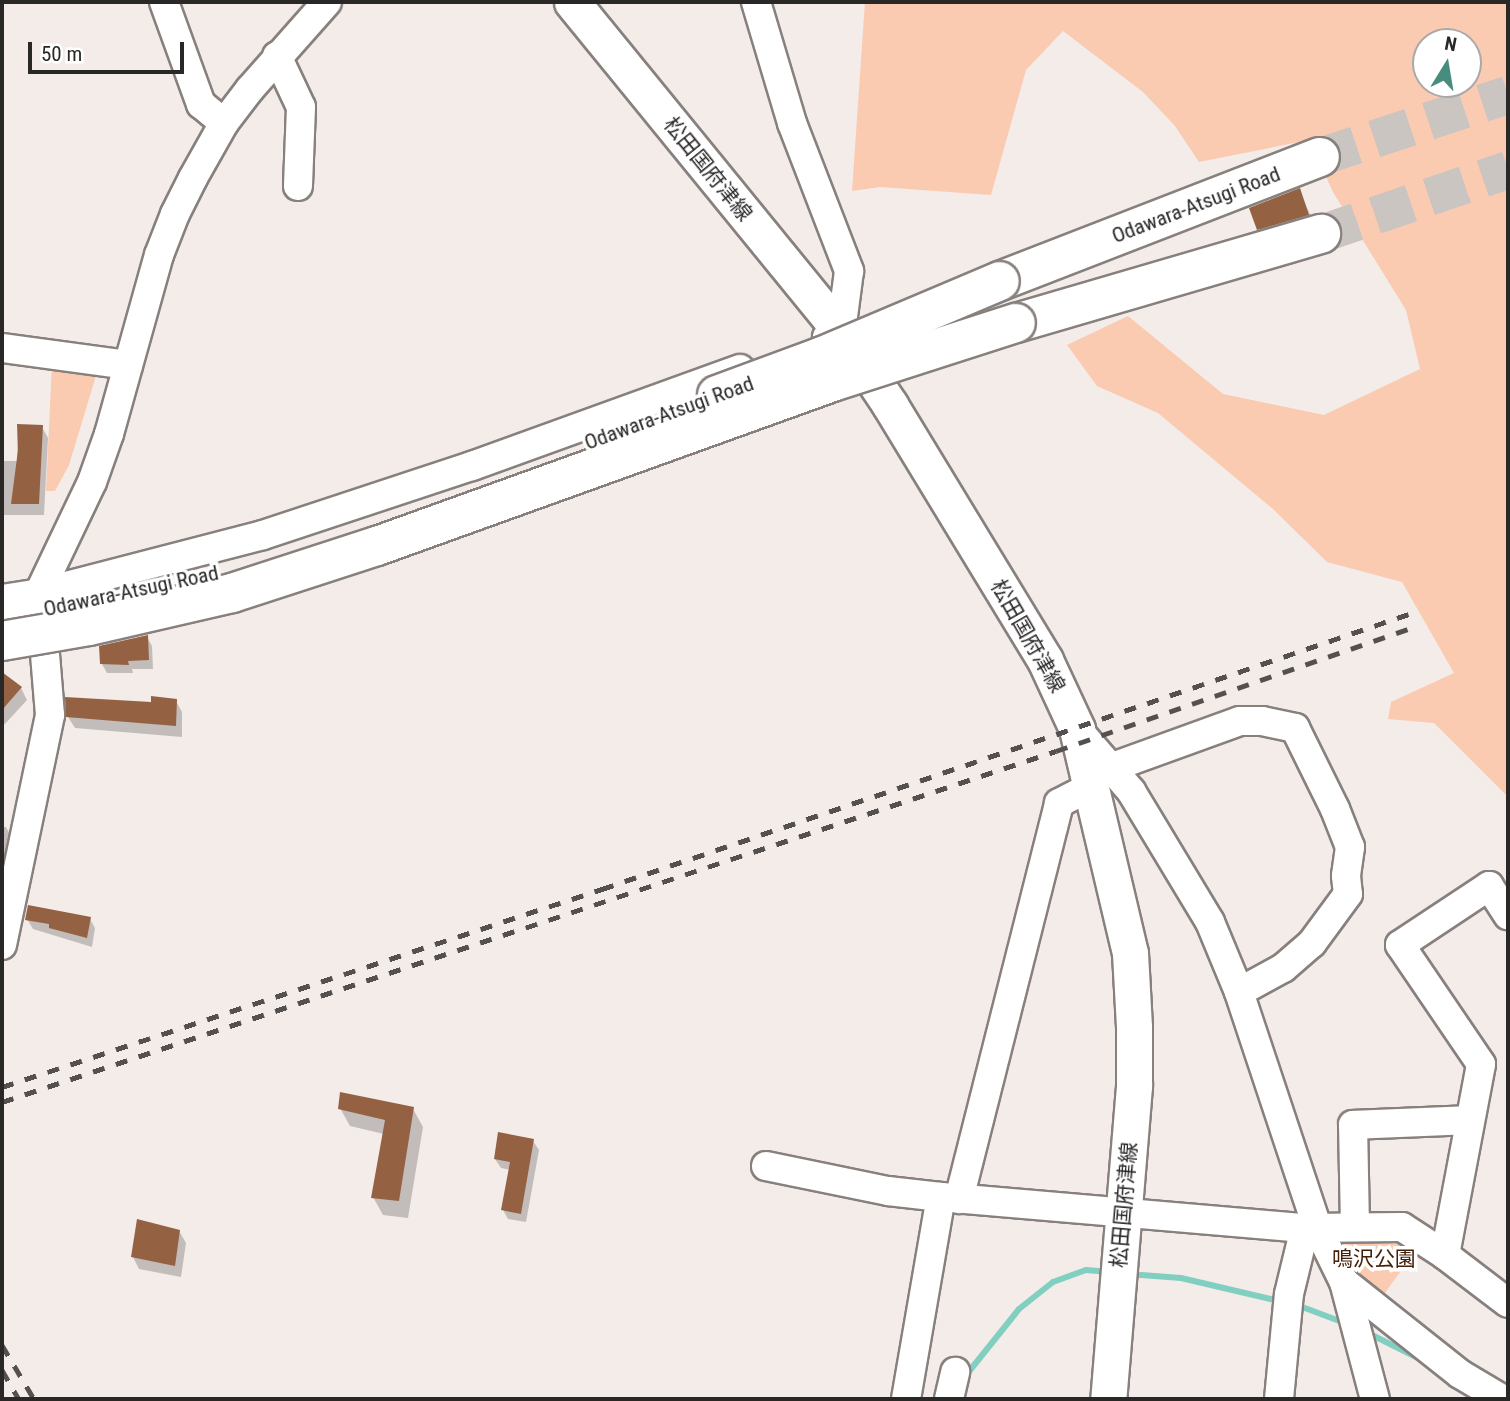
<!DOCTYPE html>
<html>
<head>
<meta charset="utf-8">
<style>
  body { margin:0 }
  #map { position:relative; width:1510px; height:1401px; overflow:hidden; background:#f3ece9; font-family:"Roboto Condensed","Noto Sans JP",sans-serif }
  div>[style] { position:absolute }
  .green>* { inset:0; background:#facab1 }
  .shadow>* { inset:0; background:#0003 }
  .stream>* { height:6px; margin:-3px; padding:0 3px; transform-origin:3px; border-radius:3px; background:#81cfc0 }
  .building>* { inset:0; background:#956143 }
  .highway-tunnel>* { height:38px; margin-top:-19px; transform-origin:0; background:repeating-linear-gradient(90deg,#cbc5c2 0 38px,transparent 0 57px) }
  .roads { filter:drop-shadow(2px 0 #87807d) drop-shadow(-2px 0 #87807d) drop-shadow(0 2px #87807d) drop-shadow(0 -2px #87807d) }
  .minor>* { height:28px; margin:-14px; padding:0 14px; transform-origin:14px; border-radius:14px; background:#fff }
  .major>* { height:35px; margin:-17.5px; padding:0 17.5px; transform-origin:17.5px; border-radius:17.5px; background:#fff }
  .highway>* { height:38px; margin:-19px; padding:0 19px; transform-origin:19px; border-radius:19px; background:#fff }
  .rail>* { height:5px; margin-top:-2.5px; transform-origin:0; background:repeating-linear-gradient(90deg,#53504f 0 12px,transparent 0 24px) }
  .bridges { filter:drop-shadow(2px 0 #87807d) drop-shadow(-2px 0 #87807d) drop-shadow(0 2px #87807d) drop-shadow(0 -2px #87807d) }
  .highway-bridge>* { height:38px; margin:-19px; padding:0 19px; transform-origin:19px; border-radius:19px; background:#fff }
  span { translate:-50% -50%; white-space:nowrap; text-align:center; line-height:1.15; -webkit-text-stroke:7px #fff; paint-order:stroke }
  .street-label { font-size:21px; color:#2a2827 }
  .park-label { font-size:21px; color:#452008 }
  .frame { position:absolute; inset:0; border:4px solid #2a2827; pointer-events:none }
  .north { position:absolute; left:1412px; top:28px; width:70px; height:70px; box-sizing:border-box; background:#fff; border:2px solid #aaa9a9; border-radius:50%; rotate:11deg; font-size:19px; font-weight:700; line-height:28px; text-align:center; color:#2a2827 }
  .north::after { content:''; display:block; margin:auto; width:24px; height:32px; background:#488c80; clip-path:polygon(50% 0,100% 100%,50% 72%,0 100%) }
  .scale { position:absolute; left:28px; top:42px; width:156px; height:32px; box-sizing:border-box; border:4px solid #2a2827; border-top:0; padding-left:9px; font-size:21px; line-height:24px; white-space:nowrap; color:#2a2827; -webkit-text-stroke:5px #fff; paint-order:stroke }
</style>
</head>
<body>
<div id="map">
  <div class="green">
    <div style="clip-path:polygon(evenodd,865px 2px,1508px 2px,1508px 797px,1434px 723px,1388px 719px,1391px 702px,1454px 673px,1402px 582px,1327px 562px,1273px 509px,1158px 413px,1097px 386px,1067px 345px,1128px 316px,1223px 394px,1324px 415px,1420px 369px,1406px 310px,1333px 192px,1309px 140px,1199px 162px,1175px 126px,1143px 92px,1063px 31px,1026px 70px,991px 195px,880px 187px,852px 191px,865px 2px,1426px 42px,1468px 42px,1468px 84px,1426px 84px,1426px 42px)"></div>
    <div style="clip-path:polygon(52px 364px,98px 369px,69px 465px,55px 491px,46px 491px)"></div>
    <div style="clip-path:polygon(1341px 1230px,1421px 1243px,1379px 1301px,1331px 1248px)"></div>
  </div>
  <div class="shadow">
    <div style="clip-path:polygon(1299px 190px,1318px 232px,1269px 247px,1259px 229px)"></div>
    <div style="clip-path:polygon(18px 426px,42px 427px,48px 438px,44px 515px,2px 515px,2px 461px,17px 461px)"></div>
    <div style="clip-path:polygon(2px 559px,4px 562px,2px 585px)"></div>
    <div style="clip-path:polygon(147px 637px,152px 646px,153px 669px,132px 669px,133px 673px,107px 673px,102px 664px)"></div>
    <div style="clip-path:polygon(2px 674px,21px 688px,27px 700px,5px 724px,2px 722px)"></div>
    <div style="clip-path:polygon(176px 701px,182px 712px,182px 737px,75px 728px,68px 717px)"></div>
    <div style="clip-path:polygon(2px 827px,6px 827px,12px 838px,3px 871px)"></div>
    <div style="clip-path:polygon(27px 919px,90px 919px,95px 928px,92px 947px,33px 929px)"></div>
    <div style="clip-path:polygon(340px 1108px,413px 1109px,423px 1127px,408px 1218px,383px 1215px,373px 1197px,384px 1134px,350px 1126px)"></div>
    <div style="clip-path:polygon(533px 1141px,539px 1150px,526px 1222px,508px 1219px,503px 1210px,511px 1170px,501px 1168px,495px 1159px)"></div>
    <div style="clip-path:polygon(179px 1231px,186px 1243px,181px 1277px,139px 1269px,133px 1257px)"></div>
  </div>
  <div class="stream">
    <div style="left:1128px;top:1274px;width:53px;rotate:4.3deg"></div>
    <div style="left:1181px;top:1278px;width:105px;rotate:13.2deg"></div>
    <div style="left:1297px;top:1305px;width:51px;rotate:20.6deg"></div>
    <div style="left:1368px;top:1333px;width:56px;rotate:26.6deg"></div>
    <div style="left:966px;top:1379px;width:5px;rotate:-79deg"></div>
    <div style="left:967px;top:1374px;width:83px;rotate:-51.3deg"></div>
    <div style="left:1019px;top:1309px;width:43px;rotate:-38.5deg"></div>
    <div style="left:1053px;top:1282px;width:35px;rotate:-20deg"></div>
    <div style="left:1086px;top:1270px;width:21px;rotate:5deg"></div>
  </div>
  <div class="building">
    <div style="clip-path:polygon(1300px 188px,1309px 215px,1257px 230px,1249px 208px)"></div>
    <div style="clip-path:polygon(17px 424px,43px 425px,39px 504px,11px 504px,18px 450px)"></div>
    <div style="clip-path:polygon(148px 635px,149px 660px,128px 661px,129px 665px,100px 664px,99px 646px)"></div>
    <div style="clip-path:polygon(2px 672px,22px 687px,2px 710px)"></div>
    <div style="clip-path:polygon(151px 696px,177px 699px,176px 726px,66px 717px,65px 697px,151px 702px)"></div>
    <div style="clip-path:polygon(28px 905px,91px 917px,87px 938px,49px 928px,49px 924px,25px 920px)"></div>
    <div style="clip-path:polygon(340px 1092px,414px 1107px,399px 1201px,371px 1198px,385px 1120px,338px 1109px)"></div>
    <div style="clip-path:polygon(498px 1132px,534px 1139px,521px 1214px,501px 1210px,510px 1162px,494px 1159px)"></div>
    <div style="clip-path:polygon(137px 1219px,180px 1230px,175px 1266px,131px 1257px)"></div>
  </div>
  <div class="highway-tunnel">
    <div style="left:1320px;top:157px;width:198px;rotate:-18.3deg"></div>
    <div style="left:1321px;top:234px;width:198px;rotate:-18.9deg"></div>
  </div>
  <div class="roads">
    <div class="minor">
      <div style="left:164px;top:2px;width:109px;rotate:70.1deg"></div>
      <div style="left:201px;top:104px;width:30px;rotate:40deg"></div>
      <div style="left:756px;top:2px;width:126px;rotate:73.4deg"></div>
      <div style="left:792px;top:123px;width:159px;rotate:68.9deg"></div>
      <div style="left:849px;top:271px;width:62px;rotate:97.5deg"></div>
      <div style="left:841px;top:332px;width:15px;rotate:160deg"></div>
      <div style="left:277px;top:56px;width:56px;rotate:64.8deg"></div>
      <div style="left:301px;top:107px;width:79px;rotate:92.2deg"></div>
      <div style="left:2px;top:348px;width:127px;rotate:7.7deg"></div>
      <div style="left:2px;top:599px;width:37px;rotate:-9deg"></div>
      <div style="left:39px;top:593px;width:231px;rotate:-14.5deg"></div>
      <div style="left:263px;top:535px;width:220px;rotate:-18.3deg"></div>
      <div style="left:472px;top:466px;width:285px;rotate:-19.9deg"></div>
      <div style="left:2px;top:635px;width:56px;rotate:-48.6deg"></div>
      <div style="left:39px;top:593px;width:123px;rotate:-64.5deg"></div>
      <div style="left:92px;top:482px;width:51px;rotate:-70.5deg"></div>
      <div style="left:109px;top:434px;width:186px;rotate:-74.4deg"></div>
      <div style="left:159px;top:255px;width:44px;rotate:-68.7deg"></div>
      <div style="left:175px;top:214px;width:40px;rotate:-63.4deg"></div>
      <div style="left:193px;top:178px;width:63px;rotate:-60.6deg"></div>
      <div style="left:224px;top:123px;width:43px;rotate:-52.6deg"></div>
      <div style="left:250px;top:89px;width:116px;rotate:-48.5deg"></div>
      <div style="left:1078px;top:730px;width:81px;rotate:49deg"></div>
      <div style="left:1131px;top:791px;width:153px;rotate:58.9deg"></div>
      <div style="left:1210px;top:922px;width:76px;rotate:67.5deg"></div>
      <div style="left:1239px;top:992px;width:248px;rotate:71.6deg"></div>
      <div style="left:1317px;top:1227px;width:61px;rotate:63.9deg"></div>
      <div style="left:1344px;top:1282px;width:121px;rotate:75.2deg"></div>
      <div style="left:1110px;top:768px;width:138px;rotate:-19.9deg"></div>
      <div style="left:1240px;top:721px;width:22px"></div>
      <div style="left:1262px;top:721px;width:34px;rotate:12deg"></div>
      <div style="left:1295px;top:728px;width:90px;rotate:63.7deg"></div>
      <div style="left:1335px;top:809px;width:41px;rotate:68.5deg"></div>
      <div style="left:1350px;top:847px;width:29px;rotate:98deg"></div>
      <div style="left:1346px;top:876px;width:18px;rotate:84deg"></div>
      <div style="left:1348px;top:894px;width:61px;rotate:126.3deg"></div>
      <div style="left:1312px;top:943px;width:38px;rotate:139deg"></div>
      <div style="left:1283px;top:968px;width:50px;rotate:151.4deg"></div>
      <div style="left:2px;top:945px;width:235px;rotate:-78.2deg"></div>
      <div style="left:50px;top:715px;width:98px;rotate:-94.7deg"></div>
      <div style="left:766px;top:1166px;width:125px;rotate:11.6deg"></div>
      <div style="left:888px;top:1191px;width:53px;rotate:6.5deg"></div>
      <div style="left:941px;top:1197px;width:365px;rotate:4.9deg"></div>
      <div style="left:959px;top:1199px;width:408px;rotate:-75.8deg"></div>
      <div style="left:1059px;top:803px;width:35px;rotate:-27deg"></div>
      <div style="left:1355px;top:1227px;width:102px;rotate:-91.1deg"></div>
      <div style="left:1353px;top:1125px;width:117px;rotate:-2.4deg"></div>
      <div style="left:1445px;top:1255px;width:194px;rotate:-79.3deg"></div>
      <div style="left:1481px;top:1064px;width:144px;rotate:-124.2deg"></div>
      <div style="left:1400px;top:945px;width:107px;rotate:-33.5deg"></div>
      <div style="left:1489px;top:886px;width:35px;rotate:57deg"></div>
      <div style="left:1344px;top:1282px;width:148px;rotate:38.4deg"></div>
      <div style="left:1460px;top:1374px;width:49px;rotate:30.8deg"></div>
      <div style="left:906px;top:1399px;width:205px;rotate:-80.2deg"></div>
      <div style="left:949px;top:1399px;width:28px;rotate:-77deg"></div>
      <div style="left:1279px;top:1399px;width:105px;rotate:-84.6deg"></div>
      <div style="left:1289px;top:1294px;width:68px;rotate:-76.4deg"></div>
      <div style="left:1305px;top:1228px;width:97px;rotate:-0.6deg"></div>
      <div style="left:1402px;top:1227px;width:51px;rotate:33.1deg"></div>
      <div style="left:1445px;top:1255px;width:79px;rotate:37.3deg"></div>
    </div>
    <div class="major">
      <div style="left:572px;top:2px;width:426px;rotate:50.8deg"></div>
      <div style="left:841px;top:332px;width:88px;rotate:56.1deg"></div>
      <div style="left:890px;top:405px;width:298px;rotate:58.7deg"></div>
      <div style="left:1045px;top:660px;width:76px;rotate:65.1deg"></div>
      <div style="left:1077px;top:729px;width:230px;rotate:76.7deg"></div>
      <div style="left:1130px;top:953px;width:74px;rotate:86.9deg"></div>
      <div style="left:1134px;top:1027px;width:59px;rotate:90deg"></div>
      <div style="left:1134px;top:1086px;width:314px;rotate:94.7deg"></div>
    </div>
    <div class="highway">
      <div style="left:1000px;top:281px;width:343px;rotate:-21.2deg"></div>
      <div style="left:1016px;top:323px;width:318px;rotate:-16.3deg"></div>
    </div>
  </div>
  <div class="rail">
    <div style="left:2px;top:1087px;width:632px;rotate:-18.26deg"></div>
    <div style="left:602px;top:889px;width:853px;rotate:-18.82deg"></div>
    <div style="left:2px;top:1102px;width:1111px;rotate:-18.42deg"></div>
    <div style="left:1056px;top:751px;width:379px;rotate:-19.1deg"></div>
    <div style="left:2px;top:1345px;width:63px;rotate:59.3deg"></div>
    <div style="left:2px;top:1370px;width:34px;rotate:60deg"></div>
  </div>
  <div class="bridges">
    <div class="highway-bridge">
      <div style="left:717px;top:395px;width:110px;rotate:-20.3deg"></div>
      <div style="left:820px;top:357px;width:195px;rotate:-22.9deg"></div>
      <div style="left:2px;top:641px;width:88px;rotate:-9.8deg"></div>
      <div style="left:89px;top:626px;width:147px;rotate:-13deg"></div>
      <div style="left:232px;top:593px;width:152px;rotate:-18deg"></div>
      <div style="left:377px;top:546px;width:484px;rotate:-19.8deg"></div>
      <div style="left:832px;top:382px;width:193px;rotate:-17.8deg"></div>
    </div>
  </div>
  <div class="street-label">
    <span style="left:708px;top:169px;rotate:51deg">松田国府津線</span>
    <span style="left:1196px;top:205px;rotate:-21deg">Odawara-Atsugi Road</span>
    <span style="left:669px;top:413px;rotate:-20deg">Odawara-Atsugi Road</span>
    <span style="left:131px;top:591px;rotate:-12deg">Odawara-Atsugi Road</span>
    <span style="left:1028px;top:636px;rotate:60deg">松田国府津線</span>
    <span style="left:1124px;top:1205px;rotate:-85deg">松田国府津線</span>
  </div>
  <div class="park-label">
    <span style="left:1374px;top:1259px">鳴沢公園</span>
  </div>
  <div class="frame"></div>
  <div class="north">N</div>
  <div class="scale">50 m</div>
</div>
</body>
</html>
